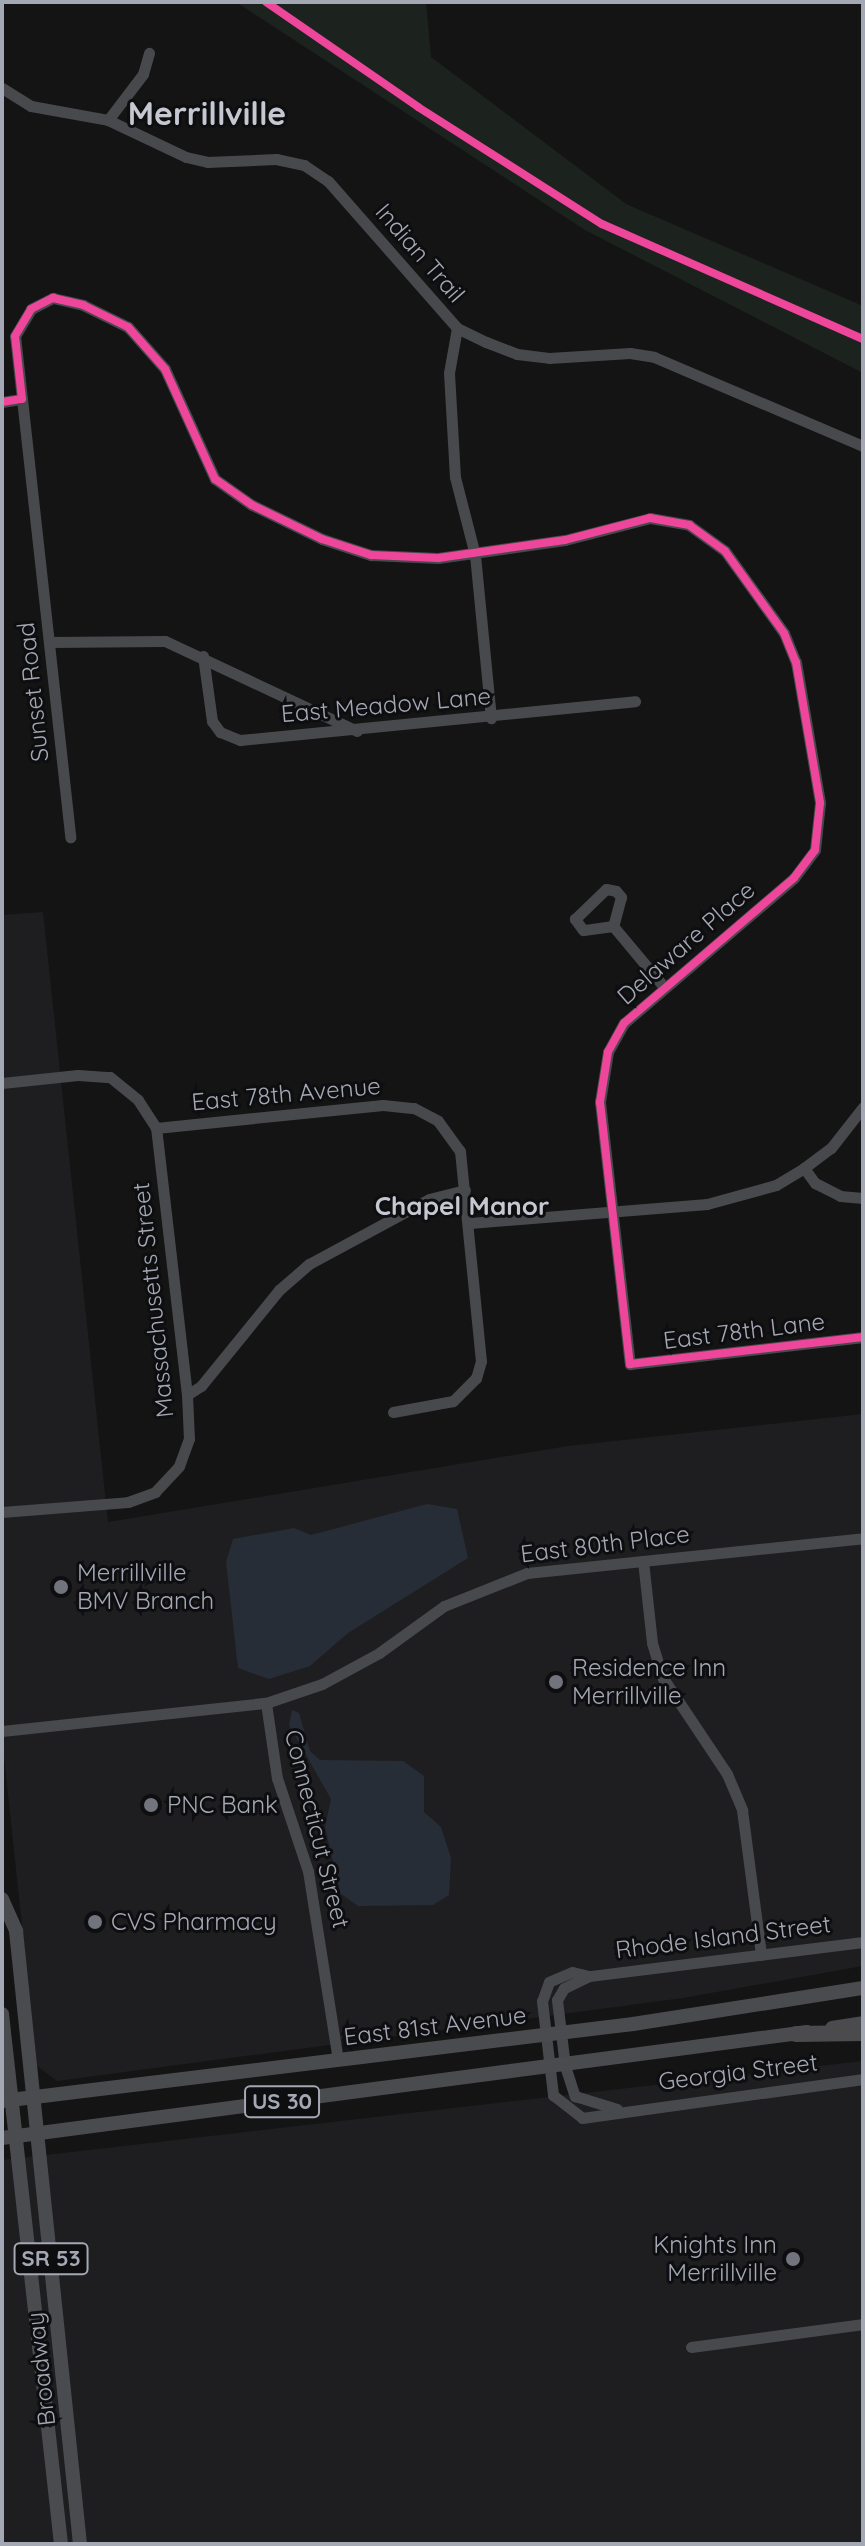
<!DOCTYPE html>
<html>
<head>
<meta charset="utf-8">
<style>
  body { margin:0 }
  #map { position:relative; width:865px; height:2546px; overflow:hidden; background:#141414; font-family:Quicksand,sans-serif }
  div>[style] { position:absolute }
  .built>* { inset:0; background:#1e1e20 }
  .green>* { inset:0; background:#1c231e }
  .water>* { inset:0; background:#272d36 }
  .minor>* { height:11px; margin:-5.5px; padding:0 5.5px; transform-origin:5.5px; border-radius:5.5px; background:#48494d }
  .major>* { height:14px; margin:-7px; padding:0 7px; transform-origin:7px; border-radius:7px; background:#4a4b4f }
  .highway>* { height:16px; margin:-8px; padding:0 8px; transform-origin:8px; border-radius:8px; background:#4b4b4e }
  .cycleway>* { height:8px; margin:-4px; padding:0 4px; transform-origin:4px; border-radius:4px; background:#ed469a }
  .dots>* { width:22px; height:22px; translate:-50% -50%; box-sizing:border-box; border:4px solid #0e0e10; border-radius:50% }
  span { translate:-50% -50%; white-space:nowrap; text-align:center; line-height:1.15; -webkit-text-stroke:6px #0e0e10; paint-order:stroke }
  .shield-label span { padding:2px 6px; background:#0e0e10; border:2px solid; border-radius:6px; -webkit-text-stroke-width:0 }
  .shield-label { font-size:22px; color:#a4a8b5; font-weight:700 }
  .street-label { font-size:24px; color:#a4a8b5 }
  .poi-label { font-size:24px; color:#a4a8b5 }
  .left { translate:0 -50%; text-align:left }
  .right { translate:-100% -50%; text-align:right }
  .neighbourhood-label { font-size:26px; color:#c5c7d1; font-weight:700 }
  .district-label { font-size:32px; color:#c5c7d1; font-weight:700 }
  .frame { position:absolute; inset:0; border:4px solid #a4a8b5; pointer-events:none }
</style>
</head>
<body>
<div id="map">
  <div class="built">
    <div style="clip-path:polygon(43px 912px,108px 1522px,568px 1446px,863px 1414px,863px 1966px,683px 1998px,57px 2081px,37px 2066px,2px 1738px,2px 915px)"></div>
    <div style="clip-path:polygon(863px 2061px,863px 2544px,2px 2544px,2px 2160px)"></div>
  </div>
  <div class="green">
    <div style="clip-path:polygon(236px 2px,426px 2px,431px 57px,626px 204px,863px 306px,863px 373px,585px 230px)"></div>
  </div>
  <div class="water">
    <div style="clip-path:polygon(427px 1504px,457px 1509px,468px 1558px,348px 1633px,310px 1666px,269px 1679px,238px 1668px,226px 1562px,233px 1539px,294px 1528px,311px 1535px)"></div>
    <div style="clip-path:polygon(292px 1710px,299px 1713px,310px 1751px,320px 1760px,403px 1761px,424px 1776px,424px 1812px,441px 1827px,451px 1858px,449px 1895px,433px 1905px,358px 1906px,340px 1893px,325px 1827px,331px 1799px,289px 1725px)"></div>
  </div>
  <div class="minor">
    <div style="left:2px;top:88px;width:34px;rotate:32deg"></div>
    <div style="left:31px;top:106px;width:78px;rotate:10.3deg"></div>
    <div style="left:108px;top:120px;width:86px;rotate:25.4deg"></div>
    <div style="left:186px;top:157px;width:22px;rotate:13deg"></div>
    <div style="left:207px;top:162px;width:69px;rotate:-2.5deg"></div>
    <div style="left:276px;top:159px;width:29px;rotate:12deg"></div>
    <div style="left:304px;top:165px;width:29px;rotate:34deg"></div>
    <div style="left:328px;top:181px;width:196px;rotate:48.7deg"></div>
    <div style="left:457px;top:328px;width:32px;rotate:26deg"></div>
    <div style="left:486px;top:342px;width:33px;rotate:21deg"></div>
    <div style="left:517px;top:354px;width:32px;rotate:7deg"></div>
    <div style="left:549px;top:358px;width:81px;rotate:-3.5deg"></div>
    <div style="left:630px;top:353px;width:24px;rotate:9deg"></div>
    <div style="left:654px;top:357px;width:227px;rotate:23.1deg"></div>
    <div style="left:108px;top:120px;width:58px;rotate:-52.7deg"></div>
    <div style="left:143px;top:74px;width:22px;rotate:-74deg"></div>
    <div style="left:457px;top:328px;width:46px;rotate:100.1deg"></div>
    <div style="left:449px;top:373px;width:104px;rotate:86.7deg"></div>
    <div style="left:455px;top:477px;width:81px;rotate:75.6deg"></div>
    <div style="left:475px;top:555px;width:164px;rotate:84.4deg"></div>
    <div style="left:22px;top:399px;width:441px;rotate:83.7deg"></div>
    <div style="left:2px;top:402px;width:20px;rotate:-9deg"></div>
    <div style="left:22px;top:399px;width:63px;rotate:-96.3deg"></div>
    <div style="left:15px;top:336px;width:31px;rotate:-59deg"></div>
    <div style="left:31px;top:309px;width:25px;rotate:-27deg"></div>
    <div style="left:53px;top:298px;width:31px;rotate:13deg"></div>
    <div style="left:83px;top:305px;width:50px;rotate:26.1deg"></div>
    <div style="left:128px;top:327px;width:56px;rotate:48.6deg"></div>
    <div style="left:165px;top:369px;width:121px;rotate:65.6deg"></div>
    <div style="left:215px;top:479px;width:45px;rotate:35.1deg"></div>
    <div style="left:252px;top:505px;width:78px;rotate:25.9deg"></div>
    <div style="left:322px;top:539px;width:52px;rotate:18.1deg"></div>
    <div style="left:371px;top:555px;width:67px;rotate:2.6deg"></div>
    <div style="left:438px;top:558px;width:128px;rotate:-8.1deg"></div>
    <div style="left:565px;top:540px;width:88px;rotate:-14.5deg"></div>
    <div style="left:650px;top:518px;width:40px;rotate:10deg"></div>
    <div style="left:689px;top:525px;width:44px;rotate:35.8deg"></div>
    <div style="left:725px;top:551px;width:101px;rotate:54.3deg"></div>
    <div style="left:784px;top:633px;width:31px;rotate:68deg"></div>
    <div style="left:796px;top:662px;width:143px;rotate:80.3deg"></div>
    <div style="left:820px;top:803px;width:47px;rotate:96.1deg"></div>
    <div style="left:815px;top:850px;width:35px;rotate:127deg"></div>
    <div style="left:794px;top:878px;width:223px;rotate:139.5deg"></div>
    <div style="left:624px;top:1023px;width:33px;rotate:119deg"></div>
    <div style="left:608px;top:1052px;width:51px;rotate:99.1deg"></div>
    <div style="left:600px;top:1102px;width:264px;rotate:83.5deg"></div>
    <div style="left:630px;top:1364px;width:235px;rotate:-6.6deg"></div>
    <div style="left:50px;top:642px;width:115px;rotate:-0.5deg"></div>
    <div style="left:165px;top:641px;width:212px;rotate:25.1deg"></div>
    <div style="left:203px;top:656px;width:66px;rotate:82.1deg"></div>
    <div style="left:212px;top:721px;width:14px;rotate:54deg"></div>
    <div style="left:220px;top:732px;width:22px;rotate:22deg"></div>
    <div style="left:240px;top:740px;width:397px;rotate:-5.6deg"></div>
    <div style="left:613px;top:926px;width:30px;rotate:172deg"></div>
    <div style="left:583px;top:930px;width:14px;rotate:-126deg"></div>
    <div style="left:575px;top:919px;width:43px;rotate:-44.1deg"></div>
    <div style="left:606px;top:889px;width:10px;rotate:11deg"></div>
    <div style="left:616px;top:891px;width:8px;rotate:50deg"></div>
    <div style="left:621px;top:897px;width:30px;rotate:105deg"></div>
    <div style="left:613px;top:926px;width:80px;rotate:50.1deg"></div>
    <div style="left:2px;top:1083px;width:76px;rotate:-6deg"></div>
    <div style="left:78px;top:1075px;width:32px;rotate:4deg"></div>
    <div style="left:110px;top:1077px;width:36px;rotate:39deg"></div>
    <div style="left:138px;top:1100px;width:33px;rotate:57deg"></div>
    <div style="left:156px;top:1128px;width:228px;rotate:-5.8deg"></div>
    <div style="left:383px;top:1105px;width:31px;rotate:6deg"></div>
    <div style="left:414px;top:1108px;width:27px;rotate:28deg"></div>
    <div style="left:438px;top:1121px;width:37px;rotate:54deg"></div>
    <div style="left:460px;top:1151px;width:211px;rotate:84.3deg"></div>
    <div style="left:481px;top:1361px;width:18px;rotate:106deg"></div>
    <div style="left:476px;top:1378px;width:33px;rotate:135deg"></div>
    <div style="left:453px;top:1401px;width:61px;rotate:169.6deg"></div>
    <div style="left:804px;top:1168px;width:34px;rotate:-37deg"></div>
    <div style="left:831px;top:1148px;width:52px;rotate:-52deg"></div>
    <div style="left:470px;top:1223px;width:238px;rotate:-4.6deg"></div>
    <div style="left:707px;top:1204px;width:72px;rotate:-15.4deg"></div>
    <div style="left:776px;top:1185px;width:33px;rotate:-31deg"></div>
    <div style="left:804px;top:1168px;width:19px;rotate:54deg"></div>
    <div style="left:815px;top:1183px;width:28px;rotate:27deg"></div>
    <div style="left:840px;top:1196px;width:23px;rotate:5deg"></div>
    <div style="left:187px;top:1395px;width:17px;rotate:-33deg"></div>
    <div style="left:201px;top:1386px;width:124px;rotate:-50.9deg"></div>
    <div style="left:279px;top:1290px;width:40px;rotate:-41deg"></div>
    <div style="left:309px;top:1264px;width:136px;rotate:-28.4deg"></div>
    <div style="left:429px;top:1199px;width:37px;rotate:-14deg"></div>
    <div style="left:2px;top:1512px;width:126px;rotate:-4.5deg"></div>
    <div style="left:128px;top:1502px;width:29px;rotate:-20deg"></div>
    <div style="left:155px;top:1492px;width:35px;rotate:-47deg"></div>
    <div style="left:179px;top:1466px;width:29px;rotate:-70deg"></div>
    <div style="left:189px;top:1439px;width:44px;rotate:-92.6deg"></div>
    <div style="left:187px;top:1395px;width:269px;rotate:-96.6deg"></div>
    <div style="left:643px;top:1561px;width:82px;rotate:83.7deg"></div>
    <div style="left:652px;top:1643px;width:37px;rotate:73deg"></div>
    <div style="left:663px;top:1678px;width:115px;rotate:56.3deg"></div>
    <div style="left:727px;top:1774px;width:39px;rotate:67deg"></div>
    <div style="left:742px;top:1810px;width:146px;rotate:82.5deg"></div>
    <div style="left:266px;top:1703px;width:76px;rotate:81.7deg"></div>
    <div style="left:277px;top:1778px;width:98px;rotate:71.6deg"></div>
    <div style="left:308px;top:1871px;width:191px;rotate:81deg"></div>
    <div style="left:2px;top:1731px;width:265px;rotate:-6.1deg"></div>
    <div style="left:266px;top:1703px;width:59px;rotate:-18.7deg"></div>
    <div style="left:322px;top:1684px;width:65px;rotate:-28.5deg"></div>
    <div style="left:379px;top:1653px;width:80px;rotate:-35.9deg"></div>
    <div style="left:444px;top:1606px;width:89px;rotate:-21.7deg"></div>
    <div style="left:527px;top:1573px;width:338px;rotate:-5.9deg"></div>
    <div style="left:863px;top:1942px;width:276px;rotate:172.9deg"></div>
    <div style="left:589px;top:1976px;width:17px;rotate:-167deg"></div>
    <div style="left:572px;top:1972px;width:25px;rotate:157deg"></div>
    <div style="left:549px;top:1982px;width:20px;rotate:110deg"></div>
    <div style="left:542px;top:2001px;width:95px;rotate:83.3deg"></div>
    <div style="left:553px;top:2095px;width:37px;rotate:38deg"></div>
    <div style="left:582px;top:2118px;width:284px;rotate:-7.9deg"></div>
    <div style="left:589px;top:1976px;width:28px;rotate:154deg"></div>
    <div style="left:564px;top:1988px;width:14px;rotate:120deg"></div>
    <div style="left:557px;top:2000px;width:66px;rotate:83.1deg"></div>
    <div style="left:565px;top:2066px;width:32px;rotate:72deg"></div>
    <div style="left:575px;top:2096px;width:44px;rotate:17.2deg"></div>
    <div style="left:691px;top:2347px;width:174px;rotate:-7.6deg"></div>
  </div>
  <div class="major">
    <div style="left:2px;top:1899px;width:35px;rotate:66deg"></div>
    <div style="left:16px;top:1931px;width:616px;rotate:84.04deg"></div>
    <div style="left:2px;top:2014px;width:533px;rotate:83.65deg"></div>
    <div style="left:832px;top:2028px;width:31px;rotate:-9deg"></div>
    <div style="left:2px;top:2101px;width:636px;rotate:-6.96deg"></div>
    <div style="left:633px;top:2024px;width:233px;rotate:-8.9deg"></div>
    <div style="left:2px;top:2138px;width:812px;rotate:-7.5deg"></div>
  </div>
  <div class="highway">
    <div style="left:796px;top:2034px;width:67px;rotate:-0.9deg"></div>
  </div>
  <div class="cycleway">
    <div style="left:266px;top:2px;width:185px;rotate:34.6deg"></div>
    <div style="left:418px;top:107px;width:218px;rotate:32.5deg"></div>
    <div style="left:602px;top:224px;width:285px;rotate:23.8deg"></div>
    <div style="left:2px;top:402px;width:20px;rotate:-9deg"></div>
    <div style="left:22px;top:399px;width:63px;rotate:-96.3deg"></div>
    <div style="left:15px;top:336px;width:31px;rotate:-59deg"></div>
    <div style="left:31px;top:309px;width:25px;rotate:-27deg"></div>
    <div style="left:53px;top:298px;width:31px;rotate:13deg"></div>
    <div style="left:83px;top:305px;width:50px;rotate:26.1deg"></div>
    <div style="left:128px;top:327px;width:56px;rotate:48.6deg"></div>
    <div style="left:165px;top:369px;width:121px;rotate:65.6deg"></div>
    <div style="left:215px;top:479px;width:45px;rotate:35.1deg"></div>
    <div style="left:252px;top:505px;width:78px;rotate:25.9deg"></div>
    <div style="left:322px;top:539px;width:52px;rotate:18.1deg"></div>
    <div style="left:371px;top:555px;width:67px;rotate:2.6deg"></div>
    <div style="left:438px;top:558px;width:128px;rotate:-8.1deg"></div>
    <div style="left:565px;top:540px;width:88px;rotate:-14.5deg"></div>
    <div style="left:650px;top:518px;width:40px;rotate:10deg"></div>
    <div style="left:689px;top:525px;width:44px;rotate:35.8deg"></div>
    <div style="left:725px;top:551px;width:101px;rotate:54.3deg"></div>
    <div style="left:784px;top:633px;width:31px;rotate:68deg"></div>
    <div style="left:796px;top:662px;width:143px;rotate:80.3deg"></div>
    <div style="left:820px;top:803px;width:47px;rotate:96.1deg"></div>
    <div style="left:815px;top:850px;width:35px;rotate:127deg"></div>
    <div style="left:794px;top:878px;width:223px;rotate:139.5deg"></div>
    <div style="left:624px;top:1023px;width:33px;rotate:119deg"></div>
    <div style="left:608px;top:1052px;width:51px;rotate:99.1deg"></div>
    <div style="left:600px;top:1102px;width:264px;rotate:83.5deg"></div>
    <div style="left:630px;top:1364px;width:235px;rotate:-6.6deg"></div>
  </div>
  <div class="dots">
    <div style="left:61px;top:1587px;background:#72747d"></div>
    <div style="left:556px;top:1682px;background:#72747d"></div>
    <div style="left:151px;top:1805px;background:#72747d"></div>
    <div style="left:95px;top:1922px;background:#72747d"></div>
    <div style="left:793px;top:2259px;background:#72747d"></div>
  </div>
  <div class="shield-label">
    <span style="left:282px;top:2102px">US 30</span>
    <span style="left:51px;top:2259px">SR 53</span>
  </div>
  <div class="street-label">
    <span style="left:420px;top:253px;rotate:49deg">Indian Trail</span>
    <span style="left:33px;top:692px;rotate:-96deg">Sunset Road</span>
    <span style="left:386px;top:705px;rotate:-5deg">East Meadow Lane</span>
    <span style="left:686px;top:943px;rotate:-41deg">Delaware Place</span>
    <span style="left:286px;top:1094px;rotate:-5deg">East 78th Avenue</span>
    <span style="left:153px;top:1300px;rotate:-96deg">Massachusetts Street</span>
    <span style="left:744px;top:1331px;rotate:-7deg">East 78th Lane</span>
    <span style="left:605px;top:1544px;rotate:-7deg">East 80th Place</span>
    <span style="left:317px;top:1829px;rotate:76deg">Connecticut Street</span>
    <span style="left:723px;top:1937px;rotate:-7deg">Rhode Island Street</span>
    <span style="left:435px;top:2026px;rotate:-7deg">East 81st Avenue</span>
    <span style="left:738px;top:2072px;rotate:-7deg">Georgia Street</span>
    <span style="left:41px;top:2369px;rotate:-96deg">Broadway</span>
  </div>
  <div class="poi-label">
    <span class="left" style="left:77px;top:1587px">Merrillville<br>BMV Branch</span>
    <span class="left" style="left:572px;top:1682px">Residence Inn<br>Merrillville</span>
    <span class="left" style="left:167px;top:1805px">PNC Bank</span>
    <span class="left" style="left:111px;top:1922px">CVS Pharmacy</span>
    <span class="right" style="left:777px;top:2259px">Knights Inn<br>Merrillville</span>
  </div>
  <div class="neighbourhood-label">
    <span style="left:462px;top:1206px">Chapel Manor</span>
  </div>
  <div class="district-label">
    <span style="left:207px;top:113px">Merrillville</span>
  </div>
  <div class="frame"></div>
</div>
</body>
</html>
